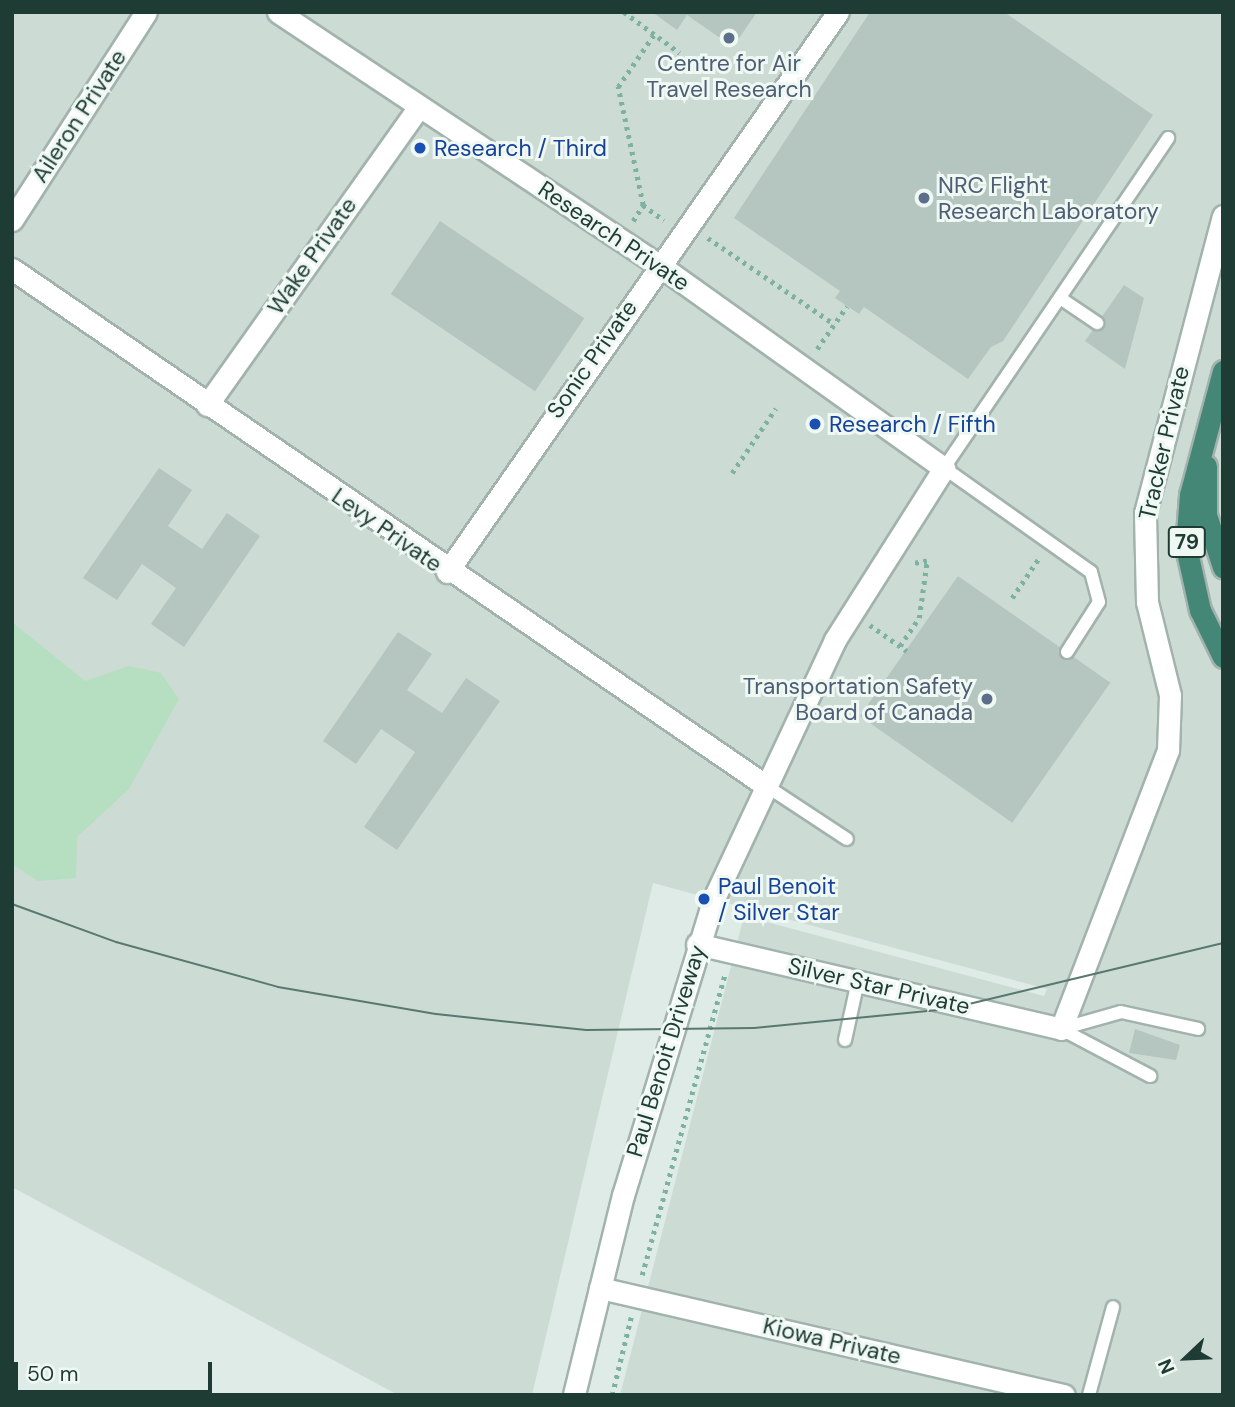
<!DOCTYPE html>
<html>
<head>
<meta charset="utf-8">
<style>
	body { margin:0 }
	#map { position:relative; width:1235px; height:1407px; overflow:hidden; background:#dfebe6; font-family:"DM Sans",sans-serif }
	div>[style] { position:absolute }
	.built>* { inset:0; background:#cddbd5 }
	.green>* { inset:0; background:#b6dec0 }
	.building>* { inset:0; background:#b4c6bf; transform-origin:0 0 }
	.path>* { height:4.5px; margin-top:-2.25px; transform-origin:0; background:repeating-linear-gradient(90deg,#7db1a0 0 3.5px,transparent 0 8.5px) }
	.roads { filter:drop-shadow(2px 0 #a2b3ad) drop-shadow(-2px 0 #a2b3ad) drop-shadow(0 2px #a2b3ad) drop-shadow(0 -2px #a2b3ad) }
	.service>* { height:12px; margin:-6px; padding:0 6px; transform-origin:6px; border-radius:6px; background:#fff }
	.minor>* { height:21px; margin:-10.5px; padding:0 10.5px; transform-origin:10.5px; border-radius:10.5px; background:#fff }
	.trunk>* { height:21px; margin:-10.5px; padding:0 10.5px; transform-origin:10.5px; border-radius:10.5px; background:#448777 }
	.tram>* { height:2px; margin:-1px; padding:0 1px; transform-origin:1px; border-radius:1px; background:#59786f }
	.dots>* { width:19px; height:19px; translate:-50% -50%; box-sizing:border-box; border:4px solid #eff8f3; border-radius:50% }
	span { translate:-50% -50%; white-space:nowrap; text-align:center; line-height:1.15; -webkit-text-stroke:6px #eff8f3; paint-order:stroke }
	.shield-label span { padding:2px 5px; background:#eff8f3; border:2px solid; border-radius:5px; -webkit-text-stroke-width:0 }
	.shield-label { font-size:21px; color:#1f3c34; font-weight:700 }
	.service-label { font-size:23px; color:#4e5e75 }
	.left { translate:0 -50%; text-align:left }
	.right { translate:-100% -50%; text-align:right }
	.street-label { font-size:23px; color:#1f3c34 }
	.transit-label { font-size:23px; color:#164399 }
	.frame { position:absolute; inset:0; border:14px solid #1f3c34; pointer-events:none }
	.north { position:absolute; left:1151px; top:1323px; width:70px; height:70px; -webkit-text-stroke:5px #eff8f3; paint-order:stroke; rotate:247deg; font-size:19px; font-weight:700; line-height:28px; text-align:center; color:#1f3c34 }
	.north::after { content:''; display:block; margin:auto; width:24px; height:32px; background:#1f3c34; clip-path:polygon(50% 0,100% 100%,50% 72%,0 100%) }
	.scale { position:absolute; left:14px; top:1362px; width:198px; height:32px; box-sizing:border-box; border:4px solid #1f3c34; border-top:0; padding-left:9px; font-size:21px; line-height:24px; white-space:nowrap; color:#1f3c34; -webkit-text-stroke:5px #eff8f3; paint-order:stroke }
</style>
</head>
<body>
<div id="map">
	<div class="built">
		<div style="clip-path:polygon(12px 12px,1223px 12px,1223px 1395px,620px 1395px,744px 916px,1044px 996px,1047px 989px,653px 883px,532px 1395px,398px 1395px,12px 1187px)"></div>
	</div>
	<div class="green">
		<div style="clip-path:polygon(12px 622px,85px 681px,129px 666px,161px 673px,179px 699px,129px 789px,77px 837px,76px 878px,38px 881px,12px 864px)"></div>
	</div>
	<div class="building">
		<div style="clip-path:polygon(652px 12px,757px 12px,733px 47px,687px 15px,677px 30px)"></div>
		<div style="clip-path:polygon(870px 12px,1004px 12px,1153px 115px,1003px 341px,991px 347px,968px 379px,864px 307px,859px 314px,835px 298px,840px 291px,734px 218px)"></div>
		<div style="left:440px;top:221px;width:174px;height:88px;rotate:34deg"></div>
		<div style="clip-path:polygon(1124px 285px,1144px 298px,1125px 369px,1085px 341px)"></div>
		<div style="clip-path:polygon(159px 468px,192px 490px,168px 526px,202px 549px,227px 513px,260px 536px,184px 647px,151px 624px,176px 588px,142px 564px,117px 600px,83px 578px)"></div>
		<div style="left:958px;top:576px;width:186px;height:171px;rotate:35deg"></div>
		<div style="clip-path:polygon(398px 632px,432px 654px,407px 690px,442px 713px,466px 678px,500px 701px,397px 850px,364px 827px,415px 752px,381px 729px,356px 764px,323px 741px)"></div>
		<div style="clip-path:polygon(1135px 1029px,1180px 1045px,1176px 1060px,1129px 1053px)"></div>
	</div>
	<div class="path">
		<div style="left:624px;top:12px;width:69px;rotate:36.2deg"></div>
		<div style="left:643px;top:205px;width:26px;rotate:36deg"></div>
		<div style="left:633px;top:221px;width:19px;rotate:-58deg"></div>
		<div style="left:643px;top:205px;width:121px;rotate:-102deg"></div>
		<div style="left:618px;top:87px;width:65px;rotate:-55.6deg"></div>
		<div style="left:708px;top:238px;width:153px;rotate:34.3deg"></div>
		<div style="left:817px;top:349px;width:52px;rotate:-55.1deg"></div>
		<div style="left:732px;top:473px;width:78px;rotate:-55.9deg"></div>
		<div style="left:1012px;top:598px;width:48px;rotate:-56deg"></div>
		<div style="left:870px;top:625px;width:45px;rotate:35.1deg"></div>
		<div style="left:900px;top:646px;width:34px;rotate:-56deg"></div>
		<div style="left:919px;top:618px;width:58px;rotate:-82deg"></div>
		<div style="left:927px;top:561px;width:16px;rotate:169deg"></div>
		<div style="left:642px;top:1275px;width:313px;rotate:-74.6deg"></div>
		<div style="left:612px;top:1395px;width:80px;rotate:-76.3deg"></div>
	</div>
	<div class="roads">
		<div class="service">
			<div style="left:1060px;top:298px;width:45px;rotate:34deg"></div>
			<div style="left:1067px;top:652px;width:59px;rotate:-57.4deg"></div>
			<div style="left:1099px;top:602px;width:31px;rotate:-105deg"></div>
			<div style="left:1091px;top:572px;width:180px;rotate:-144.7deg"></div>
			<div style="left:944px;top:468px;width:399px;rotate:-55.8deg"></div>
			<div style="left:765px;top:785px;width:98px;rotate:33.4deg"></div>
			<div style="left:1061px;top:1029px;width:62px;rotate:-15.8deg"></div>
			<div style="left:1121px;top:1012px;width:79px;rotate:12.4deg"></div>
			<div style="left:1061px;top:1029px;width:101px;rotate:27.8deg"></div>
			<div style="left:845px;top:1040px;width:60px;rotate:-77.6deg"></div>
			<div style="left:1089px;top:1395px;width:91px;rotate:-74.7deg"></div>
		</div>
		<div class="minor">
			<div style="left:278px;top:12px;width:457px;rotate:33.6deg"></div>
			<div style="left:659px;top:265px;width:350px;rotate:35.5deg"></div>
			<div style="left:944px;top:468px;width:204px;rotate:122.4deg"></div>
			<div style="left:835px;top:640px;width:288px;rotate:115.1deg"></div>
			<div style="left:713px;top:901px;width:307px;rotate:107deg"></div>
			<div style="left:623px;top:1195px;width:206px;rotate:103.8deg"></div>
			<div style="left:12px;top:220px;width:247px;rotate:-57.2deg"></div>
			<div style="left:12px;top:269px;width:913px;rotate:34.42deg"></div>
			<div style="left:207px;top:405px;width:366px;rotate:-54.6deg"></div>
			<div style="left:447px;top:572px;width:683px;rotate:-55.08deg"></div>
			<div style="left:697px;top:944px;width:374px;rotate:13.1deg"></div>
			<div style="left:1061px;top:1029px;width:299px;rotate:-69deg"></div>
			<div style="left:1168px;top:750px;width:55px;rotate:-87.9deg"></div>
			<div style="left:1170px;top:695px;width:96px;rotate:-103.9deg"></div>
			<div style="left:1147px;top:602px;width:89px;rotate:-91.3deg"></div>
			<div style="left:1145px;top:513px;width:307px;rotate:-75.3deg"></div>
			<div style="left:600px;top:1288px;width:476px;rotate:13deg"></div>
		</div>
		<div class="trunk">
			<div style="left:1223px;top:371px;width:128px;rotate:104.9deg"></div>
			<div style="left:1190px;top:495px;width:52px;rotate:94.4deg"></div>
			<div style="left:1186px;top:547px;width:65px;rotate:77.5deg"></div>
			<div style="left:1200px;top:610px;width:52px;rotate:63.9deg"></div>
			<div style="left:1206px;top:466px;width:49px;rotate:90deg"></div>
			<div style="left:1206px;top:515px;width:55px;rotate:71.9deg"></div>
		</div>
	</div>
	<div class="tram">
		<div style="left:12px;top:904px;width:111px;rotate:20.1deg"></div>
		<div style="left:116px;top:942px;width:168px;rotate:15.5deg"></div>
		<div style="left:278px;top:987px;width:160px;rotate:9.7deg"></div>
		<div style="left:436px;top:1014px;width:151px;rotate:6.1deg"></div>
		<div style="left:586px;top:1030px;width:168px;rotate:-0.7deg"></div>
		<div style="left:754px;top:1028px;width:195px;rotate:-5.6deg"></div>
		<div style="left:948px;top:1009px;width:283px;rotate:-13.5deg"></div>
	</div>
	<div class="dots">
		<div style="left:729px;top:38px;background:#5c6f8a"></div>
		<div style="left:420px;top:148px;background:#1a4fb4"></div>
		<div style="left:924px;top:198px;background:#5c6f8a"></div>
		<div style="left:815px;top:424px;background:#1a4fb4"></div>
		<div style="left:987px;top:699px;background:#5c6f8a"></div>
		<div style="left:704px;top:899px;background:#1a4fb4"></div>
	</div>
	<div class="shield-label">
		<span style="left:1187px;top:542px">79</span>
	</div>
	<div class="service-label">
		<span style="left:729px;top:76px">Centre for Air<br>Travel Research</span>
		<span class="left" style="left:938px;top:198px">NRC Flight<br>Research Laboratory</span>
		<span class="right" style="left:973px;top:699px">Transportation Safety<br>Board of Canada</span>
	</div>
	<div class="street-label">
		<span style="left:79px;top:116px;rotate:-57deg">Aileron Private</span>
		<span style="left:614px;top:236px;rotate:34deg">Research Private</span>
		<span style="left:312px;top:256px;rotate:-55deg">Wake Private</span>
		<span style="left:592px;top:359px;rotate:-55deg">Sonic Private</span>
		<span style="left:1164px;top:443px;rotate:-77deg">Tracker Private</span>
		<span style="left:387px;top:530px;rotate:35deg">Levy Private</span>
		<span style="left:879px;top:986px;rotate:13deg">Silver Star Private</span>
		<span style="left:666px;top:1051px;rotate:-73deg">Paul Benoit Driveway</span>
		<span style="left:832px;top:1341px;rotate:13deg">Kiowa Private</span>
	</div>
	<div class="transit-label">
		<span class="left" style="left:434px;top:148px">Research / Third</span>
		<span class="left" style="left:829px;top:424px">Research / Fifth</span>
		<span class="left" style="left:718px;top:899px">Paul Benoit<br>/ Silver Star</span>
	</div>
	<div class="frame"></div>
	<div class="north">N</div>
	<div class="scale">50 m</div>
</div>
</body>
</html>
